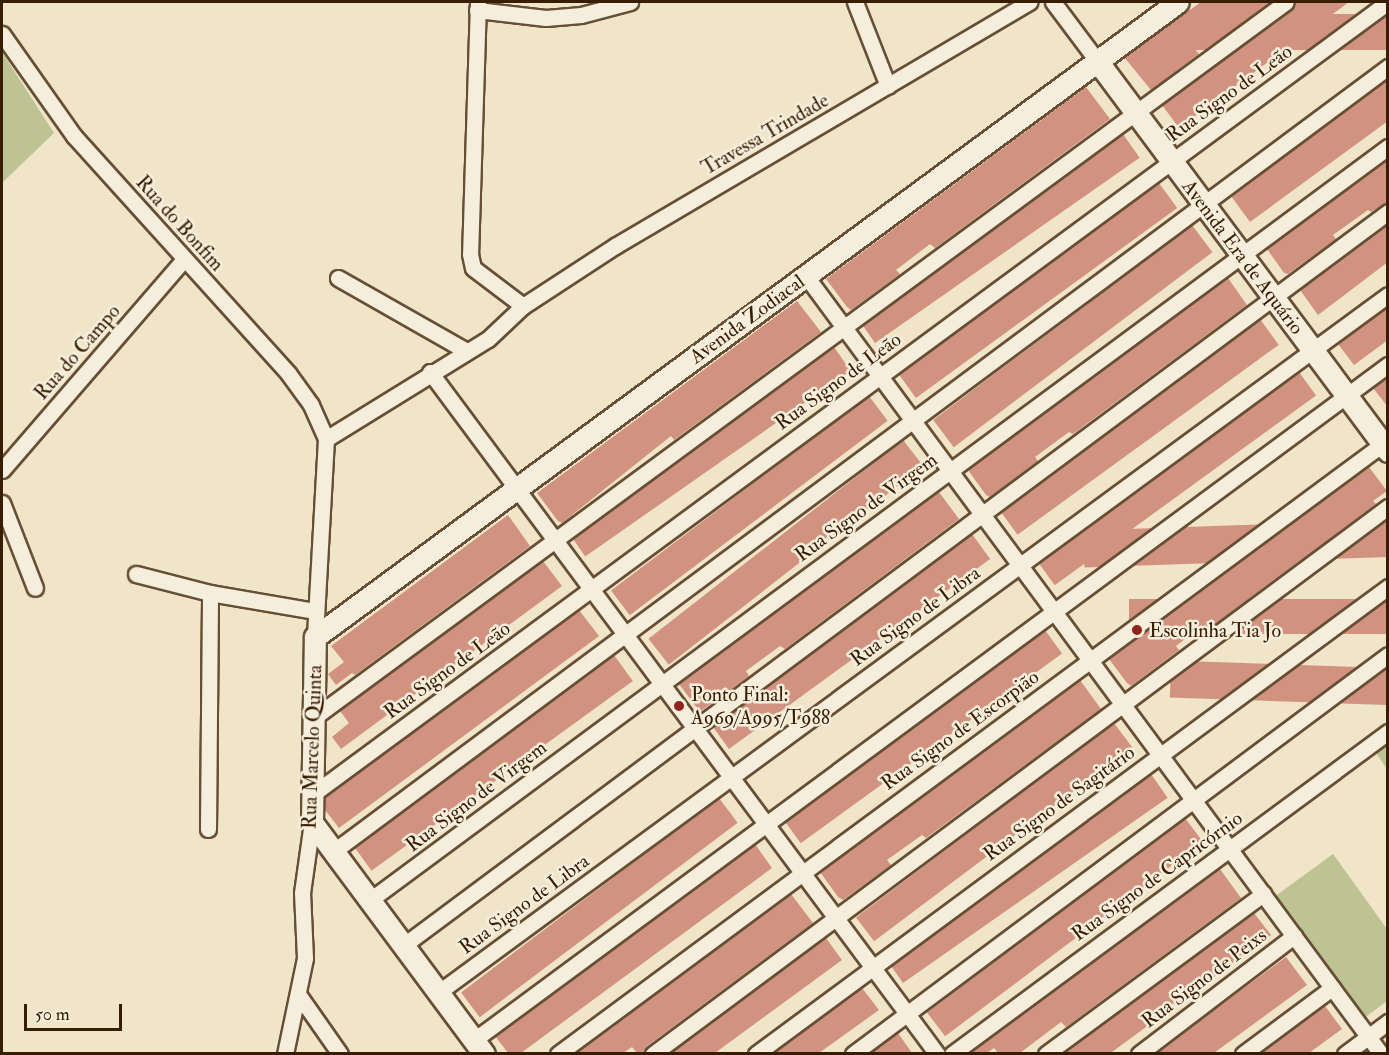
<!DOCTYPE html>
<html>
<head>
<meta charset="utf-8">
<style>
	body { margin:0 }
	#map { position:relative; width:1389px; height:1055px; overflow:hidden; background:#f1e5c9; font-family:"IM FELL Double Pica",serif }
	div>[style] { position:absolute }
	.green>* { inset:0; background:#bec394 }
	.building>* { inset:0; background:#d19380; transform-origin:0 0 }
	.roads { filter:drop-shadow(2px 0 #664f34) drop-shadow(-2px 0 #664f34) drop-shadow(0 2px #664f34) drop-shadow(0 -2px #664f34) }
	.street>* { height:15px; margin:-7.5px; padding:0 7.5px; transform-origin:7.5px; border-radius:7.5px; background:#f6eedc }
	.secondary>* { height:21px; margin:-10.5px; padding:0 10.5px; transform-origin:10.5px; border-radius:10.5px; background:#f6eedc }
	.dots>* { width:16px; height:16px; translate:-50% -50%; box-sizing:border-box; border:3px solid #f6eedc; border-radius:50% }
	span { translate:-50% -50%; white-space:nowrap; text-align:center; line-height:1.15; -webkit-text-stroke:5px #f6eedc; paint-order:stroke }
	.street-label { font-size:20px; color:#371d02 }
	.poi-label { font-size:20px; color:#371d02 }
	.left { translate:0 -50%; text-align:left }
	.frame { position:absolute; inset:0; border:3px solid #371d02; pointer-events:none }
	.scale { position:absolute; left:24px; top:1004px; width:98px; height:27px; box-sizing:border-box; border:3px solid #371d02; border-top:0; padding-left:8px; font-size:18px; line-height:21px; white-space:nowrap; color:#371d02; -webkit-text-stroke:4px #f6eedc; paint-order:stroke }
</style>
</head>
<body>
<div id="map">
	<div class="green">
		<div style="clip-path:polygon(2px 52px,54px 133px,2px 183px)"></div>
		<div style="clip-path:polygon(1387px 740px,1387px 769px,1374px 750px)"></div>
		<div style="clip-path:polygon(1333px 854px,1387px 929px,1387px 1001px,1363px 1019px,1274px 897px)"></div>
	</div>
	<div class="building">
		<div style="clip-path:polygon(1201px 2px,1270px 2px,1235px 28px,1229px 23px,1194px 48px,1199px 54px,1151px 90px,1124px 57px)"></div>
		<div style="clip-path:polygon(1296px 2px,1349px 2px,1179px 128px,1162px 105px,1292px 10px)"></div>
		<div style="left:1388px;top:14px;width:36px;height:236px;rotate:90deg"></div>
		<div style="clip-path:polygon(1388px 80px,1388px 121px,1250px 222px,1231px 196px)"></div>
		<div style="clip-path:polygon(1086px 87px,1110px 119px,935px 248px,930px 244px,896px 270px,900px 274px,851px 310px,847px 307px,826px 279px)"></div>
		<div style="left:1123px;top:134px;width:29px;height:323px;rotate:55deg"></div>
		<div style="clip-path:polygon(1388px 159px,1388px 202px,1371px 212px,1368px 210px,1333px 235px,1336px 239px,1288px 274px,1284px 273px,1267px 249px)"></div>
		<div style="left:1159px;top:183px;width:31px;height:323px;rotate:54deg"></div>
		<div style="left:1192px;top:225px;width:34px;height:324px;rotate:53deg"></div>
		<div style="clip-path:polygon(1388px 225px,1388px 262px,1318px 315px,1300px 290px)"></div>
		<div style="clip-path:polygon(1228px 278px,1247px 305px,1073px 434px,1069px 432px,1035px 457px,1038px 461px,990px 497px,986px 495px,968px 470px)"></div>
		<div style="clip-path:polygon(797px 301px,821px 332px,674px 440px,671px 436px,562px 523px,558px 521px,537px 493px)"></div>
		<div style="clip-path:polygon(1388px 307px,1388px 340px,1354px 365px,1338px 344px)"></div>
		<div style="left:1260px;top:319px;width:32px;height:323px;rotate:54deg"></div>
		<div style="left:834px;top:347px;width:29px;height:324px;rotate:55deg"></div>
		<div style="left:1299px;top:372px;width:29px;height:323px;rotate:54deg"></div>
		<div style="clip-path:polygon(1388px 377px,1388px 407px,1373px 388px)"></div>
		<div style="left:869px;top:396px;width:31px;height:323px;rotate:53deg"></div>
		<div style="left:903px;top:440px;width:33px;height:323px;rotate:52deg"></div>
		<div style="clip-path:polygon(1369px 467px,1387px 491px,1373px 501px,1376px 504px,1215px 624px,1210px 620px,1176px 646px,1179px 650px,1131px 686px,1127px 683px,1109px 659px)"></div>
		<div style="clip-path:polygon(939px 492px,959px 519px,785px 649px,780px 646px,746px 671px,749px 676px,701px 711px,697px 708px,679px 684px)"></div>
		<div style="clip-path:polygon(508px 515px,530px 546px,355px 675px,352px 673px,336px 685px,328px 674px,344px 662px,331px 646px)"></div>
		<div style="left:1387px;top:520px;width:37px;height:304px;rotate:88deg"></div>
		<div style="left:972px;top:534px;width:31px;height:323px;rotate:54deg"></div>
		<div style="clip-path:polygon(543px 561px,562px 586px,341px 749px,332px 737px,349px 723px,340px 711px)"></div>
		<div style="left:1388px;top:599px;width:35px;height:259px;rotate:90deg"></div>
		<div style="clip-path:polygon(579px 610px,599px 636px,339px 828px,325px 810px,325px 797px)"></div>
		<div style="left:1045px;top:630px;width:29px;height:323px;rotate:54deg"></div>
		<div style="left:614px;top:655px;width:32px;height:323px;rotate:54deg"></div>
		<div style="left:1388px;top:668px;width:37px;height:217px;rotate:92deg"></div>
		<div style="clip-path:polygon(1080px 680px,1101px 709px,926px 838px,922px 835px,887px 860px,891px 865px,843px 900px,838px 897px,820px 872px)"></div>
		<div style="left:1114px;top:723px;width:30px;height:323px;rotate:53deg"></div>
		<div style="left:1151px;top:774px;width:29px;height:323px;rotate:55deg"></div>
		<div style="left:719px;top:798px;width:31px;height:323px;rotate:53deg"></div>
		<div style="left:1185px;top:818px;width:30px;height:323px;rotate:53deg"></div>
		<div style="clip-path:polygon(755px 844px,772px 868px,521px 1053px,508px 1053px,495px 1036px)"></div>
		<div style="clip-path:polygon(1220px 869px,1241px 898px,1066px 1027px,1061px 1022px,1020px 1053px,998px 1053px,994px 1048px,987px 1053px,969px 1053px)"></div>
		<div style="clip-path:polygon(791px 894px,813px 923px,647px 1046px,643px 1053px,637px 1053px,632px 1047px,623px 1053px,575px 1053px)"></div>
		<div style="clip-path:polygon(1254px 913px,1271px 935px,1112px 1052px,1063px 1053px)"></div>
		<div style="clip-path:polygon(826px 938px,842px 960px,715px 1053px,670px 1053px)"></div>
		<div style="clip-path:polygon(1286px 957px,1307px 985px,1214px 1053px,1156px 1053px)"></div>
		<div style="clip-path:polygon(862px 988px,879px 1010px,819px 1053px,773px 1053px)"></div>
		<div style="clip-path:polygon(1325px 1006px,1342px 1029px,1309px 1053px,1260px 1053px)"></div>
		<div style="clip-path:polygon(898px 1033px,912px 1053px,870px 1053px)"></div>
	</div>
	<div class="roads">
		<div class="street">
			<div style="left:478px;top:2px;width:252px;rotate:91.8deg"></div>
			<div style="left:470px;top:254px;width:14px;rotate:78deg"></div>
			<div style="left:473px;top:268px;width:63px;rotate:37.2deg"></div>
			<div style="left:855px;top:2px;width:90px;rotate:68.6deg"></div>
			<div style="left:1053px;top:2px;width:75px;rotate:53.1deg"></div>
			<div style="left:477px;top:10px;width:69px;rotate:6.6deg"></div>
			<div style="left:546px;top:18px;width:35px;rotate:-5deg"></div>
			<div style="left:581px;top:15px;width:51px;rotate:-14.9deg"></div>
			<div style="left:2px;top:34px;width:125px;rotate:54.8deg"></div>
			<div style="left:74px;top:136px;width:319px;rotate:47.9deg"></div>
			<div style="left:288px;top:373px;width:39px;rotate:54deg"></div>
			<div style="left:311px;top:405px;width:37px;rotate:66deg"></div>
			<div style="left:326px;top:439px;width:198px;rotate:93.2deg"></div>
			<div style="left:806px;top:276px;width:967px;rotate:53.53deg"></div>
			<div style="left:338px;top:278px;width:146px;rotate:29.6deg"></div>
			<div style="left:430px;top:372px;width:850px;rotate:53.37deg"></div>
			<div style="left:326px;top:439px;width:190px;rotate:-31.7deg"></div>
			<div style="left:488px;top:339px;width:48px;rotate:-43.3deg"></div>
			<div style="left:523px;top:306px;width:110px;rotate:-33.1deg"></div>
			<div style="left:615px;top:246px;width:481px;rotate:-30.5deg"></div>
			<div style="left:2px;top:470px;width:277px;rotate:-49.2deg"></div>
			<div style="left:2px;top:503px;width:91px;rotate:68.8deg"></div>
			<div style="left:136px;top:574px;width:76px;rotate:14.4deg"></div>
			<div style="left:316px;top:716px;width:1204px;rotate:-36.36deg"></div>
			<div style="left:313px;top:794px;width:1335px;rotate:-36.38deg"></div>
			<div style="left:208px;top:829px;width:236px;rotate:-89.5deg"></div>
			<div style="left:210px;top:593px;width:107px;rotate:9.7deg"></div>
			<div style="left:334px;top:851px;width:1314px;rotate:-36.64deg"></div>
			<div style="left:370px;top:900px;width:1266px;rotate:-36.49deg"></div>
			<div style="left:404px;top:945px;width:1227px;rotate:-36.68deg"></div>
			<div style="left:439px;top:992px;width:1177px;rotate:-36.3deg"></div>
			<div style="left:298px;top:994px;width:73px;rotate:55deg"></div>
			<div style="left:474px;top:1040px;width:1136px;rotate:-36.45deg"></div>
			<div style="left:285px;top:1054px;width:98px;rotate:-78.2deg"></div>
			<div style="left:305px;top:958px;width:65px;rotate:-92.6deg"></div>
			<div style="left:302px;top:893px;width:72px;rotate:-82deg"></div>
			<div style="left:558px;top:1054px;width:1032px;rotate:-36.49deg"></div>
			<div style="left:653px;top:1054px;width:916px;rotate:-36.66deg"></div>
			<div style="left:756px;top:1054px;width:786px;rotate:-36.46deg"></div>
			<div style="left:853px;top:1054px;width:667px;rotate:-36.72deg"></div>
			<div style="left:952px;top:1054px;width:542px;rotate:-36.45deg"></div>
			<div style="left:1046px;top:1054px;width:270px;rotate:-36.4deg"></div>
			<div style="left:1139px;top:1054px;width:195px;rotate:-37.3deg"></div>
			<div style="left:1243px;top:1054px;width:111px;rotate:-36.6deg"></div>
			<div style="left:1345px;top:1054px;width:54px;rotate:-36.7deg"></div>
		</div>
		<div class="secondary">
			<div style="left:1098px;top:62px;width:485px;rotate:53.3deg"></div>
			<div style="left:484px;top:1054px;width:289px;rotate:-126.6deg"></div>
			<div style="left:312px;top:822px;width:185px;rotate:-89.1deg"></div>
			<div style="left:315px;top:637px;width:1071px;rotate:-36.35deg"></div>
		</div>
	</div>
	<div class="dots">
		<div style="left:1137px;top:630px;background:#8f2418"></div>
		<div style="left:679px;top:706px;background:#8f2418"></div>
	</div>
	<div class="street-label">
		<span style="left:1229px;top:93px;rotate:-36deg">Rua Signo de Leão</span>
		<span style="left:765px;top:134px;rotate:-30deg">Travessa Trindade</span>
		<span style="left:180px;top:223px;rotate:48deg">Rua do Bonfim</span>
		<span style="left:1243px;top:257px;rotate:53deg">Avenida Era de Aquário</span>
		<span style="left:747px;top:319px;rotate:-36deg">Avenida Zodiacal</span>
		<span style="left:77px;top:352px;rotate:-49deg">Rua do Campo</span>
		<span style="left:838px;top:381px;rotate:-36deg">Rua Signo de Leão</span>
		<span style="left:866px;top:507px;rotate:-36deg">Rua Signo de Virgem</span>
		<span style="left:915px;top:616px;rotate:-36deg">Rua Signo de Libra</span>
		<span style="left:447px;top:670px;rotate:-36deg">Rua Signo de Leão</span>
		<span style="left:960px;top:730px;rotate:-36deg">Rua Signo de Escorpião</span>
		<span style="left:312px;top:747px;rotate:-88deg">Rua Marcelo Quinta</span>
		<span style="left:476px;top:796px;rotate:-37deg">Rua Signo de Virgem</span>
		<span style="left:1059px;top:803px;rotate:-36deg">Rua Signo de Sagitário</span>
		<span style="left:1157px;top:876px;rotate:-36deg">Rua Signo de Capricórnio</span>
		<span style="left:524px;top:904px;rotate:-36deg">Rua Signo de Libra</span>
		<span style="left:1204px;top:978px;rotate:-37deg">Rua Signo de Peixs</span>
	</div>
	<div class="poi-label">
		<span class="left" style="left:1149px;top:630px">Escolinha Tia Jo</span>
		<span class="left" style="left:691px;top:706px">Ponto Final:<br>A969/A995/T988</span>
	</div>
	<div class="frame"></div>
	<div class="scale">50 m</div>
</div>
</body>
</html>
